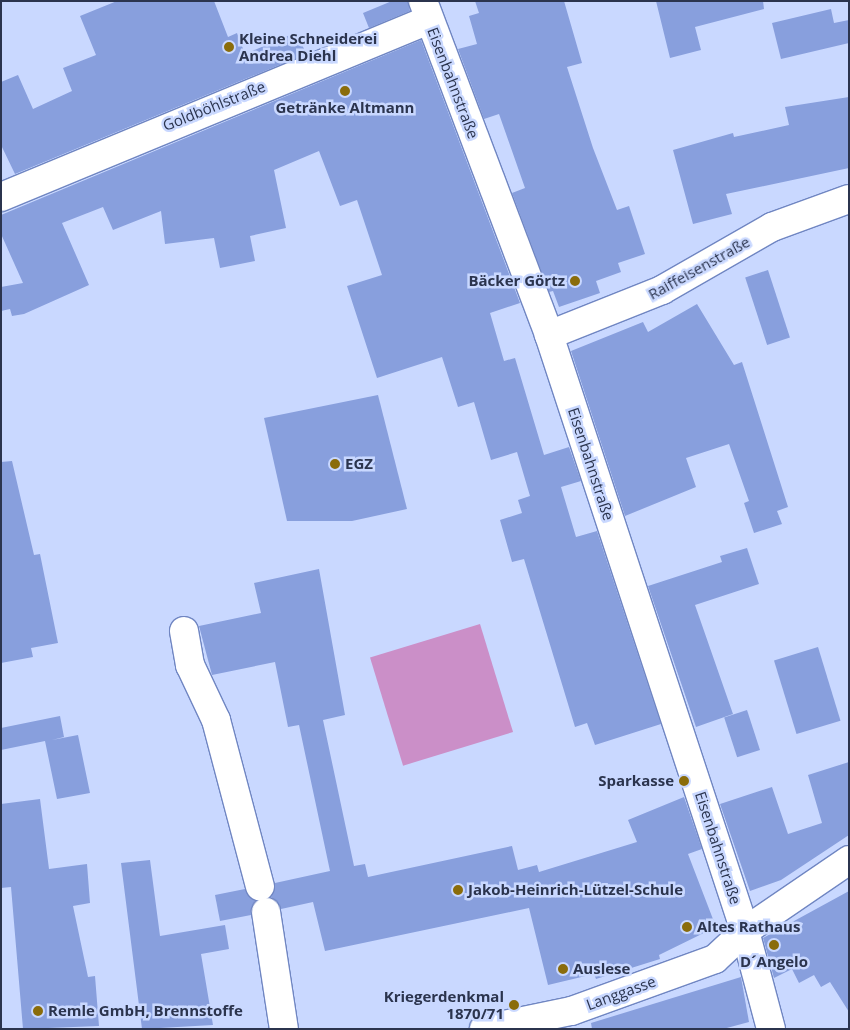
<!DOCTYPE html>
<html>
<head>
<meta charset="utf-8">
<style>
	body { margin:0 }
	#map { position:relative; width:850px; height:1030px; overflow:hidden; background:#c9d8ff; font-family:"Open Sans",sans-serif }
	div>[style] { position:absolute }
	.green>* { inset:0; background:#cb8fc8; transform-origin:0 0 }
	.building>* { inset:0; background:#889fdd; transform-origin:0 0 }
	.roads { filter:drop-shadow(1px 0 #7086c2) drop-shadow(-1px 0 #7086c2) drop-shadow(0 1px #7086c2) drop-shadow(0 -1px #7086c2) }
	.minor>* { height:28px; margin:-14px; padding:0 14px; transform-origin:14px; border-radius:14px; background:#fff }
	.major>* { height:28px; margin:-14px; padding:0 14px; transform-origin:14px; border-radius:14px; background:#fff }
	.dots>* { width:14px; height:14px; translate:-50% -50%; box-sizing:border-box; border:2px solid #c9d8ff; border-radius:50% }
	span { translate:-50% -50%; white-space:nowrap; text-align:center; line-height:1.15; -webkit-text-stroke:5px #c9d8ff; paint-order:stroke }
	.poi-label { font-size:15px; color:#2b344e; font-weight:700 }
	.left { translate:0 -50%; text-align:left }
	.right { translate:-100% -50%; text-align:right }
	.street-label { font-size:15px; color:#2b344e }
	.frame { position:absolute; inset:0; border:2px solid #2b344e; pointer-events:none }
</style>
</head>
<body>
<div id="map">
	<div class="green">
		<div style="left:480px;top:624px;width:113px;height:115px;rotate:73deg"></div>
	</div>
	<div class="building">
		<div style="clip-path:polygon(117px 1px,214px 1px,228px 37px,237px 33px,245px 54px,297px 32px,306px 54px,15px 174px,1px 145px,1px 82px,18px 75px,33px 109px,72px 91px,63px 68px,96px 55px,80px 16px)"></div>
		<div style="clip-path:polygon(392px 1px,408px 1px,410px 11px,369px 28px,363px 13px)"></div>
		<div style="clip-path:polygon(475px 1px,564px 1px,582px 63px,567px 67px,593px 148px,617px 210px,629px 206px,645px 254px,618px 263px,621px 272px,596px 281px,600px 293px,559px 307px,553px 291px,549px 292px,512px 193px,525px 188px,499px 114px,484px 119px,458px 49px,477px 44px,469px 16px,479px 13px)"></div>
		<div style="clip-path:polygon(656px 1px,763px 1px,764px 9px,695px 27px,701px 50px,670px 58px)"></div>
		<div style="clip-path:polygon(831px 9px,834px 23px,849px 20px,849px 43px,781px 59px,772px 23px)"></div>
		<div style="clip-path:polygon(421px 40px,520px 303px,490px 313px,504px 361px,515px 358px,544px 455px,569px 447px,581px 481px,561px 487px,576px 537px,597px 531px,661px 724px,595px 745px,587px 723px,575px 727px,524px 559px,512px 562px,500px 520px,522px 513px,518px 500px,530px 496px,517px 452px,491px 460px,474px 402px,458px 407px,442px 357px,377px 378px,347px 286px,382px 275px,357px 200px,340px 206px,319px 151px,274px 170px,286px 228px,250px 236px,255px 261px,220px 268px,214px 238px,165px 244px,161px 211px,113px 230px,103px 207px,62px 223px,89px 285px,24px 314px,12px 316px,10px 309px,1px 311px,1px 287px,23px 283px,1px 234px,1px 215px)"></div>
		<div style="clip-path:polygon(849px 97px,849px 168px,726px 194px,732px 214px,693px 224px,673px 150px,733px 133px,734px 137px,789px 125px,785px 107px)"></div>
		<div style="left:768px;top:270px;width:71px;height:24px;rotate:72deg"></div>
		<div style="clip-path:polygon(697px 304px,734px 365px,742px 362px,788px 507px,777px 511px,782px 524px,754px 533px,744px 503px,749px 501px,729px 444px,686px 458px,696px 487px,625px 516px,571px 351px,643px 322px,648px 332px)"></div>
		<div style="clip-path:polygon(378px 395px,407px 509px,352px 521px,287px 521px,264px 418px)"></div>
		<div style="clip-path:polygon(12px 461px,34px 555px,40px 554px,58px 643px,31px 648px,33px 657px,1px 663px,1px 462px)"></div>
		<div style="clip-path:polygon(747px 548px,759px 584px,695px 605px,733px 714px,696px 727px,648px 586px,722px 562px,720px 556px)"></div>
		<div style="clip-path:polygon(319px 569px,345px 715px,323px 720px,354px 866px,365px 864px,368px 877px,512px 846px,518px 870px,537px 865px,539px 872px,637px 842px,628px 820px,684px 797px,702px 849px,688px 854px,716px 927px,659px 955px,660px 959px,596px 979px,594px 974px,548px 985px,529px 908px,325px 951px,313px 902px,281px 909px,271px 897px,275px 883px,330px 871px,299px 725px,288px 727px,275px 662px,212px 675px,199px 626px,261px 613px,254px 583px)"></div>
		<div style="left:818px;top:647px;width:77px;height:46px;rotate:73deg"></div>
		<div style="left:747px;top:710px;width:42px;height:24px;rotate:72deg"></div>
		<div style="clip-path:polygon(60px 716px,64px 737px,52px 740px,78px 735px,90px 793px,57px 799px,45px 741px,1px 750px,1px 728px)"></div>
		<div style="clip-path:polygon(849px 762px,849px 835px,781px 880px,750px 891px,720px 804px,772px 787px,788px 834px,822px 823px,808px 775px)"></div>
		<div style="clip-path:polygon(40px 799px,49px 869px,87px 864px,90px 903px,73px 906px,88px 977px,95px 976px,99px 1026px,23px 1029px,11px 887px,1px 888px,1px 804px)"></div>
		<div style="clip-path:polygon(150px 860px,160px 936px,225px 925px,229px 949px,201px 954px,213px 1025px,142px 1029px,121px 863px)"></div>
		<div style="clip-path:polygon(245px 889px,255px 901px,251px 915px,220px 921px,215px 895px)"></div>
		<div style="clip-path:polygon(849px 891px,849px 1012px,830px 982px,821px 987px,814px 975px,799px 983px,792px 969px,774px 978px,763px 938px)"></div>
		<div style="clip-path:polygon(741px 977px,749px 1022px,723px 1029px,592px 1029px,591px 1023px)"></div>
	</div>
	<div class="roads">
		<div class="minor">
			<div style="left:1px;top:197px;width:463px;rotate:-22.5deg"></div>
			<div style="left:549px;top:335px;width:122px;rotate:-21.7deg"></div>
			<div style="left:662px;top:290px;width:127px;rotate:-29.8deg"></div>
			<div style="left:772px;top:227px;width:82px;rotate:-20deg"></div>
			<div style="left:184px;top:631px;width:35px;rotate:80deg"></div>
			<div style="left:190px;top:665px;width:61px;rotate:64.7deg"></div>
			<div style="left:216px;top:720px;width:172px;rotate:75.2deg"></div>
			<div style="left:266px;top:912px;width:118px;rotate:81.3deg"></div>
			<div style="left:771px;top:1029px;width:101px;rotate:-104.9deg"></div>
			<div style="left:745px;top:931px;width:126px;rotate:-34.3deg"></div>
		</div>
		<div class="major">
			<div style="left:423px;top:1px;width:357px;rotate:69.3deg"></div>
			<div style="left:549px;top:335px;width:627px;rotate:71.8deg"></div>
			<div style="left:745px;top:931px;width:41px;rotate:137deg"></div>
			<div style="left:715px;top:959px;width:153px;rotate:160.1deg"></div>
			<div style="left:571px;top:1011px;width:89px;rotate:168.3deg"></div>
		</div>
	</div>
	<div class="dots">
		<div style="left:229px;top:47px;background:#8a6c0b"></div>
		<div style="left:345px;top:91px;background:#8a6c0b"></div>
		<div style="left:575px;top:281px;background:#8a6c0b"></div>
		<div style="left:335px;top:464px;background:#8a6c0b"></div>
		<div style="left:684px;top:781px;background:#8a6c0b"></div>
		<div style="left:458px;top:890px;background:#8a6c0b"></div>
		<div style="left:687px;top:927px;background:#8a6c0b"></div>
		<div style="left:774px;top:945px;background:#8a6c0b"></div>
		<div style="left:563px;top:969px;background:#8a6c0b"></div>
		<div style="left:514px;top:1005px;background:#8a6c0b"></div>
		<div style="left:38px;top:1011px;background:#8a6c0b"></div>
	</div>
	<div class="poi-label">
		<span class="left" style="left:239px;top:47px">Kleine Schneiderei<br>Andrea Diehl</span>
		<span style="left:345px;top:108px">Getränke Altmann</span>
		<span class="right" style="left:565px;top:281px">Bäcker Görtz</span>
		<span class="left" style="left:345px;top:464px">EGZ</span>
		<span class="right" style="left:674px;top:781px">Sparkasse</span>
		<span class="left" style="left:468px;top:890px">Jakob-Heinrich-Lützel-Schule</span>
		<span class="left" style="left:697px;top:927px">Altes Rathaus</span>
		<span style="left:774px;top:962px">D´Angelo</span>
		<span class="left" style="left:573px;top:969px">Auslese</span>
		<span class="right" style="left:504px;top:1005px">Kriegerdenkmal<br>1870/71</span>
		<span class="left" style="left:48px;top:1011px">Remle GmbH, Brennstoffe</span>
	</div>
	<div class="street-label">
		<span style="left:453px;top:83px;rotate:69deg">Eisenbahnstraße</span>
		<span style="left:214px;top:106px;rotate:-22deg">Goldböhlstraße</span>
		<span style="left:699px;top:268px;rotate:-29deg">Raiffeisenstraße</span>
		<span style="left:591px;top:464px;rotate:72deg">Eisenbahnstraße</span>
		<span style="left:718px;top:848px;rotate:72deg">Eisenbahnstraße</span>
		<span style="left:621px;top:993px;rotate:-20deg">Langgasse</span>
	</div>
	<div class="frame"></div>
</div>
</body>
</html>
